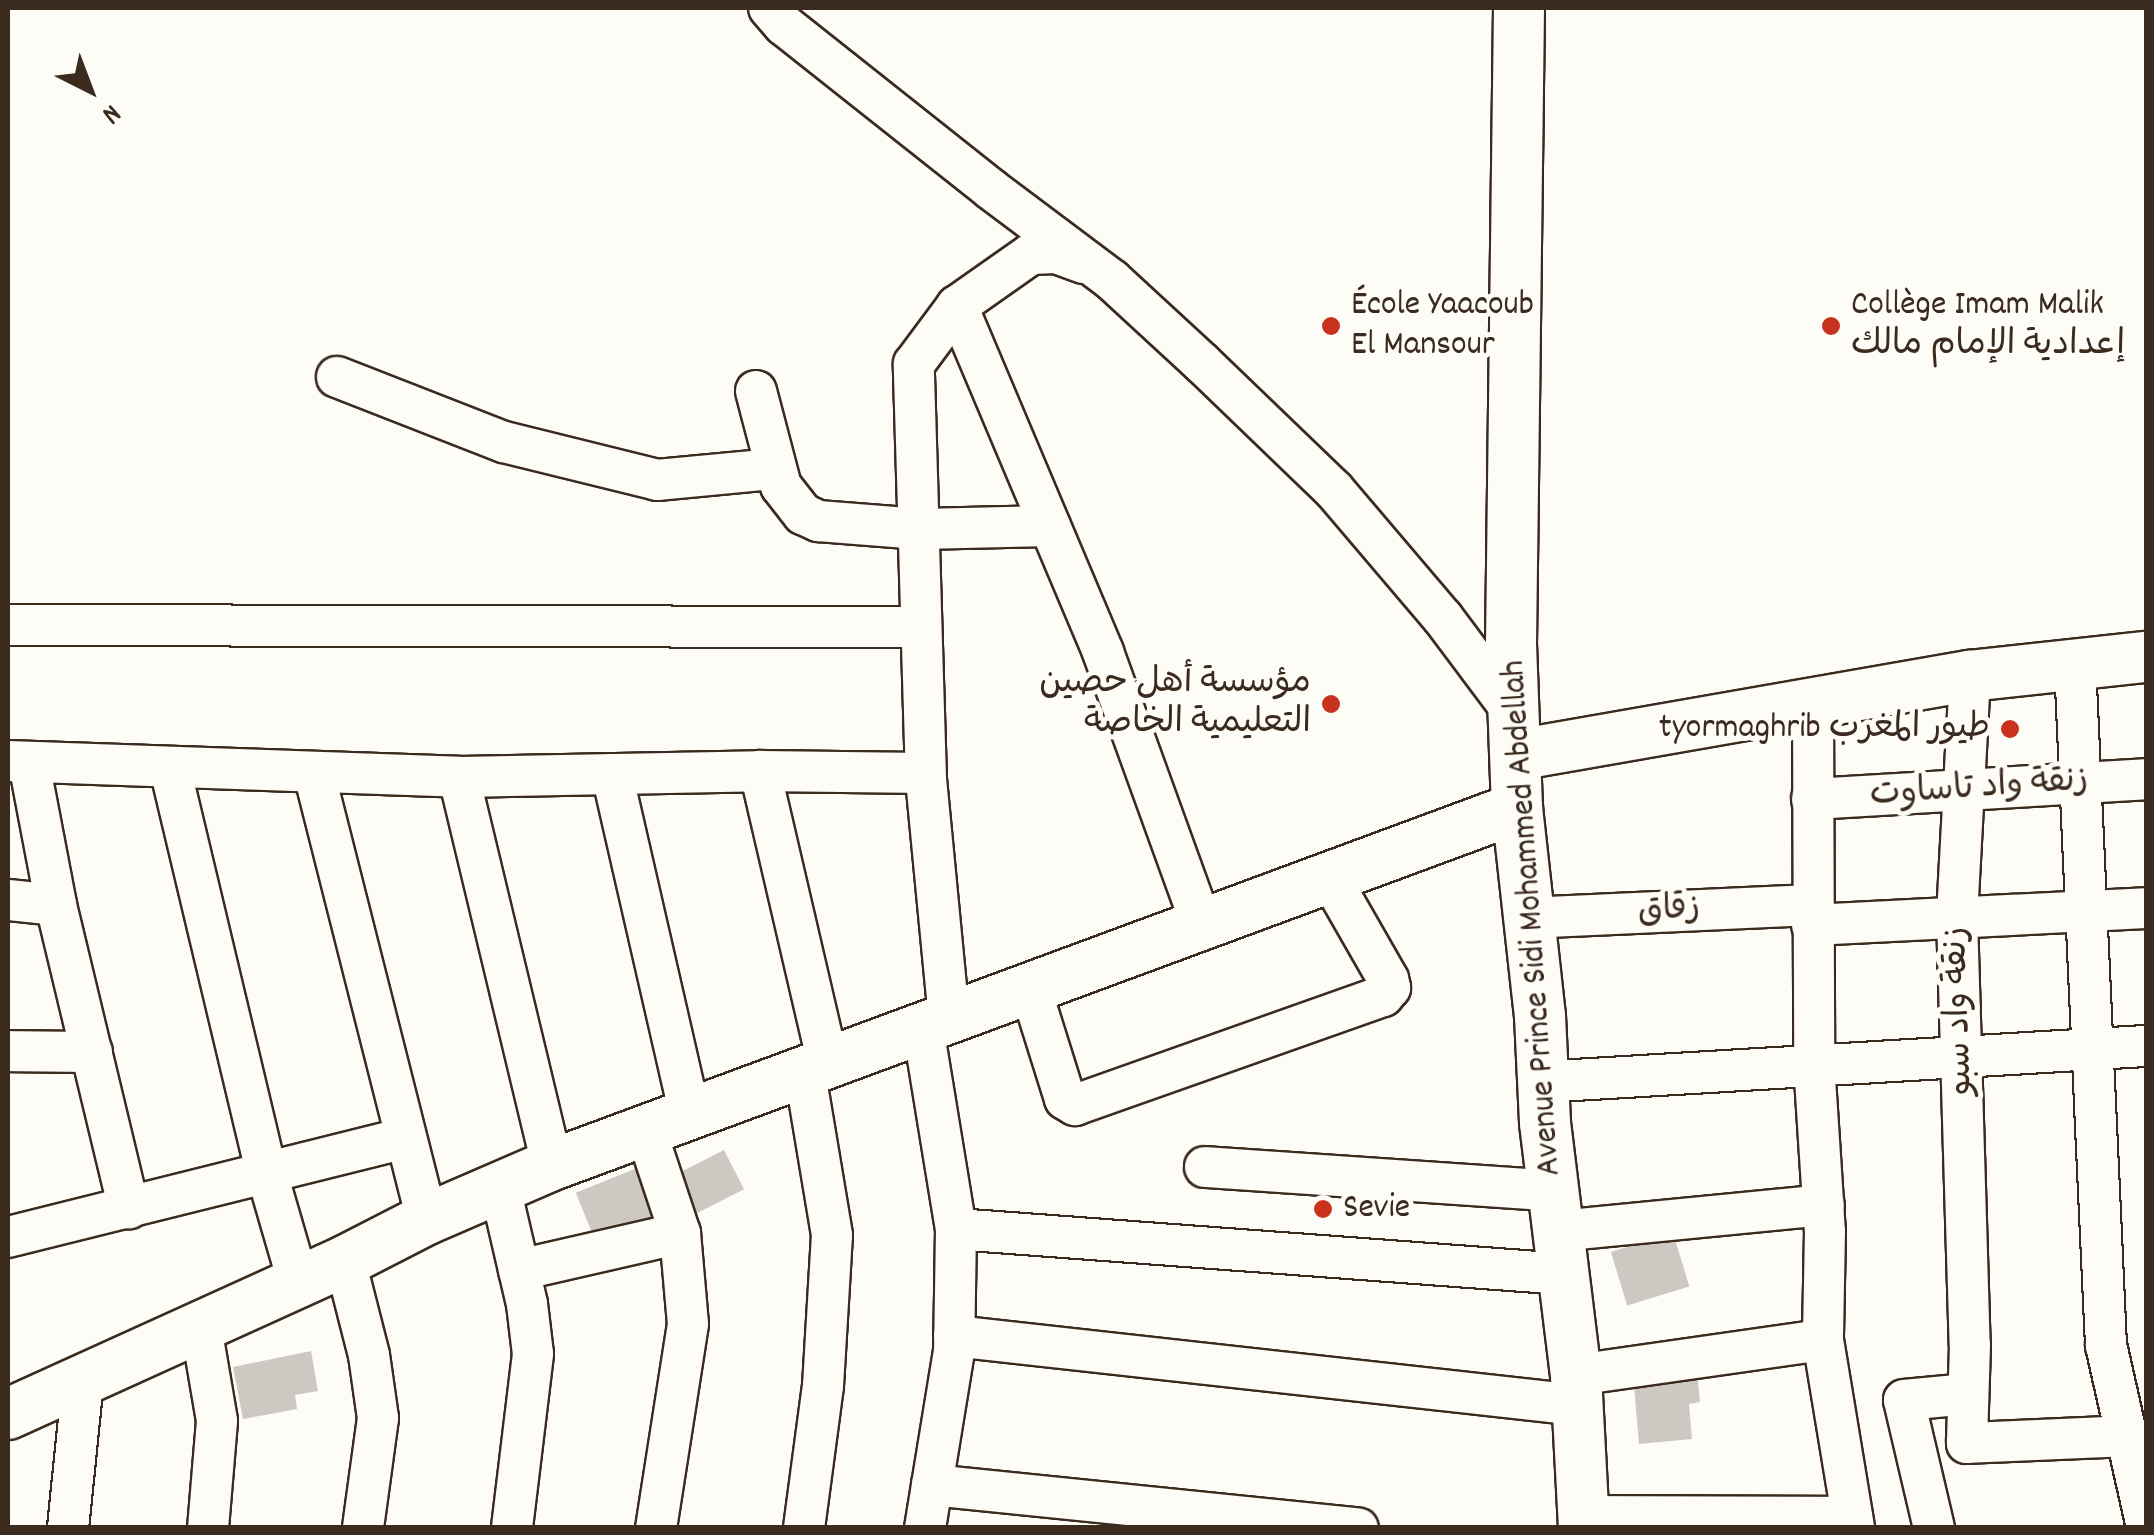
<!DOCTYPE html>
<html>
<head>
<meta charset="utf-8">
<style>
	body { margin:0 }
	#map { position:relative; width:2154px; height:1535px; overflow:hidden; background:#fdfcf7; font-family:Dekko,"Playpen Sans Arabic",sans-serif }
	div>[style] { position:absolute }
	.building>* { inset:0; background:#cdc8c2; transform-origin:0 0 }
	.roads { filter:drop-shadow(2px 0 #3b2a1e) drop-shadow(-2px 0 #3b2a1e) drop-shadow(0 2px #3b2a1e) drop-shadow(0 -2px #3b2a1e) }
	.minor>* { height:40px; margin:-20px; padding:0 20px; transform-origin:20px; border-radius:20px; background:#fdfcf7 }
	.tertiary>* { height:50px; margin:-25px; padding:0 25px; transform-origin:25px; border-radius:25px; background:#fdfcf7 }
	.dots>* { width:28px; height:28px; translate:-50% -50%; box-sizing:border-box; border:5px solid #fdfcf7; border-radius:50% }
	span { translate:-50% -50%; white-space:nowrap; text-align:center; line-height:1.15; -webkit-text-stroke:10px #fdfcf7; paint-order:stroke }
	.poi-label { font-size:35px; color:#3b2a1e }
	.left { translate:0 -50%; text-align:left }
	.right { translate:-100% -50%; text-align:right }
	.street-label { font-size:35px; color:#3b2a1e }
	.frame { position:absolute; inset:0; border:10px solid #3b2a1e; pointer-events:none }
	.north { position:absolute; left:40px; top:40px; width:100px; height:100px; -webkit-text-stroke:8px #fdfcf7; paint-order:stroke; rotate:138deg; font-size:28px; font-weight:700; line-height:40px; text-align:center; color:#3b2a1e }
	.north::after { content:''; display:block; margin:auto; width:35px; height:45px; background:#3b2a1e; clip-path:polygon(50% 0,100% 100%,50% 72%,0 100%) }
</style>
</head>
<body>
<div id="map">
	<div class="building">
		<div style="left:724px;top:1150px;width:44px;height:54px;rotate:63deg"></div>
		<div style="left:637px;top:1168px;width:57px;height:66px;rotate:68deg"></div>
		<div style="left:1673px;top:1233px;width:56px;height:65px;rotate:73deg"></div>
		<div style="clip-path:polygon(311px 1351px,318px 1391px,295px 1395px,297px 1409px,243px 1419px,233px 1367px)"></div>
		<div style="clip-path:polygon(1698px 1380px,1700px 1402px,1689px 1404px,1692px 1439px,1639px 1444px,1634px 1386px)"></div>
	</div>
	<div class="roads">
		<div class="minor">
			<div style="left:769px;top:8px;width:23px;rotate:49deg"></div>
			<div style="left:784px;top:25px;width:265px;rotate:38.4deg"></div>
			<div style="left:992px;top:190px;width:150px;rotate:36.9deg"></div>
			<div style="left:1112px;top:280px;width:122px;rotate:42.7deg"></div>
			<div style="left:1202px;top:363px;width:183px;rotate:43.9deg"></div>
			<div style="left:1334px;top:490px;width:168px;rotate:49.6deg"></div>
			<div style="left:1443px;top:618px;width:119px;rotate:53.2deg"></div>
			<div style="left:957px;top:306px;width:376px;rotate:67.1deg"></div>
			<div style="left:1103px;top:652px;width:288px;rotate:70.1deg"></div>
			<div style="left:337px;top:377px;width:179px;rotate:21.3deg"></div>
			<div style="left:504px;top:442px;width:158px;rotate:13.9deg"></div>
			<div style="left:657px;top:480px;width:118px;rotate:-5.4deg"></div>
			<div style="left:756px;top:391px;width:98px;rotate:75.3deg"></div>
			<div style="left:781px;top:486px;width:36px;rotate:52deg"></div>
			<div style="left:803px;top:514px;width:17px;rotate:25deg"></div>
			<div style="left:818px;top:521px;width:102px;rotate:4.5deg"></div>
			<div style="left:920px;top:529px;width:130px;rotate:-1.3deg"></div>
			<div style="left:8px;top:625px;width:912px;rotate:0.13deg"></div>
			<div style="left:2075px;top:663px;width:683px;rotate:87.4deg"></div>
			<div style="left:2106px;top:1345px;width:182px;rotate:77.3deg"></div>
			<div style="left:1970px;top:676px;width:241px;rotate:93.1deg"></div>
			<div style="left:1957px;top:917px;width:428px;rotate:88.3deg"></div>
			<div style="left:1970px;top:1345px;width:98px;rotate:91.8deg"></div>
			<div style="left:1967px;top:1443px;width:160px;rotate:-2.5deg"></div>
			<div style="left:1813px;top:703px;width:360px;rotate:89.8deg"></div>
			<div style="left:1814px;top:1063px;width:168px;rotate:86.3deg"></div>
			<div style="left:1825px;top:1231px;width:109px;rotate:91.1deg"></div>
			<div style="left:1823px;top:1340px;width:191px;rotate:80.6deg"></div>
			<div style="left:8px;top:761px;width:451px;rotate:2deg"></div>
			<div style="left:459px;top:777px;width:301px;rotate:-1.1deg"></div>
			<div style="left:760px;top:771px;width:165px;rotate:0.7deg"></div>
			<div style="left:29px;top:763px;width:145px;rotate:79.2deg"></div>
			<div style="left:56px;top:905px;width:312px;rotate:76.5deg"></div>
			<div style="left:170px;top:768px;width:417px;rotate:76.6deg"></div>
			<div style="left:267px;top:1174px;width:111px;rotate:73.8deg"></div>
			<div style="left:760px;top:771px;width:301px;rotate:76.9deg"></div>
			<div style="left:314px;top:773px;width:460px;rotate:75.8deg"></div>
			<div style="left:612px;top:774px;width:346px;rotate:77.1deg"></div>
			<div style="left:459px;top:777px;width:399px;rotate:76.5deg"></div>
			<div style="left:1812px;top:799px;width:335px;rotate:-3.4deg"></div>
			<div style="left:8px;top:900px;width:48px;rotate:5.9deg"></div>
			<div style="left:1526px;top:918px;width:286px;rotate:-2.6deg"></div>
			<div style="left:1812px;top:925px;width:334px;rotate:-2.9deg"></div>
			<div style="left:1030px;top:987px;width:117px;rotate:72.6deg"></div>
			<div style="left:1065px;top:1099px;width:12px;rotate:31deg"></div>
			<div style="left:1075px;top:1105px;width:327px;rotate:-19.5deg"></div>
			<div style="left:1383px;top:996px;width:11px;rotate:-49deg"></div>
			<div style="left:1390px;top:988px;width:9px;rotate:-103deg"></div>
			<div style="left:1388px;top:979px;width:119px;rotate:-119.8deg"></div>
			<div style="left:949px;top:1018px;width:240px;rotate:-95.5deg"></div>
			<div style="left:926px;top:779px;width:415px;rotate:-91.7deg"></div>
			<div style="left:914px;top:364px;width:72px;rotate:-53.4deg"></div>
			<div style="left:957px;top:306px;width:90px;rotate:-35.1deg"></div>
			<div style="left:1031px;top:254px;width:25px;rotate:-2deg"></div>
			<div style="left:1056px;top:253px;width:29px;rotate:20deg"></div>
			<div style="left:923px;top:1028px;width:204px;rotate:80.7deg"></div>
			<div style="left:956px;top:1229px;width:122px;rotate:90.9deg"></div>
			<div style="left:954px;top:1351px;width:179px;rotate:99.3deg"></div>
			<div style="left:8px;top:1051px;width:84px;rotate:0.7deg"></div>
			<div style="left:1541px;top:1082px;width:606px;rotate:-3.41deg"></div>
			<div style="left:646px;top:1131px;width:108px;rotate:71.6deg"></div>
			<div style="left:680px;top:1233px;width:91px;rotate:85deg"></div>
			<div style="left:688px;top:1324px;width:206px;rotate:98.9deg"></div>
			<div style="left:1205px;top:1167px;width:350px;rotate:3.9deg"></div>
			<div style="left:500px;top:1188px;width:119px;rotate:76.9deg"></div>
			<div style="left:527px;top:1304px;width:50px;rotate:83.2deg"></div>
			<div style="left:533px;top:1354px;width:175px;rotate:96.9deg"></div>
			<div style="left:956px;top:1229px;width:611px;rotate:4.23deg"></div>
			<div style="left:1559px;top:1231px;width:266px;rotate:-5.6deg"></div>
			<div style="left:8px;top:1237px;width:410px;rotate:-14deg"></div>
			<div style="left:345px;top:1261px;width:97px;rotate:75.7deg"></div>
			<div style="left:369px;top:1355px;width:64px;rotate:81.9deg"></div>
			<div style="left:378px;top:1418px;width:111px;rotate:97.8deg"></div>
			<div style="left:519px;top:1270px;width:165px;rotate:-12.9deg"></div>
			<div style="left:201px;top:1327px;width:95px;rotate:80.3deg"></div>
			<div style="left:217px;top:1421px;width:107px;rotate:94.8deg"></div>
			<div style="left:954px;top:1336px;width:628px;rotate:6.31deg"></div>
			<div style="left:1576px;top:1375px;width:249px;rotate:-8.1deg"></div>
			<div style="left:932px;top:1485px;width:428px;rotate:5.8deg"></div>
			<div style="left:1586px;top:1516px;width:266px;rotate:0.2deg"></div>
			<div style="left:68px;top:1528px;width:149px;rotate:-84.2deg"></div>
			<div style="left:804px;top:1528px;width:143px;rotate:-82.4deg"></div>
			<div style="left:823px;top:1386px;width:151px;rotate:-86.6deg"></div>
			<div style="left:832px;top:1235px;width:164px;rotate:-99.5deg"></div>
			<div style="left:1934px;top:1528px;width:131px;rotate:-103.2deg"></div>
			<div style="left:1904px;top:1400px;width:64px;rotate:-5.4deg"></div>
		</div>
		<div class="tertiary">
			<div style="left:1519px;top:8px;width:636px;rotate:90.72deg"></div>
			<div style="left:1511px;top:644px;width:164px;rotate:87.9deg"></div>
			<div style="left:1517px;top:808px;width:209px;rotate:83.7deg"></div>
			<div style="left:1540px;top:1016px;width:107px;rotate:87.3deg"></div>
			<div style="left:1545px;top:1123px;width:254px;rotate:83deg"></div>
			<div style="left:1576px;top:1375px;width:153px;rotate:87deg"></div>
			<div style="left:1516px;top:755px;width:461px;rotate:-9.9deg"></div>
			<div style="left:1970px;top:676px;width:177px;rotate:-6.2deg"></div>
			<div style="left:8px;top:1414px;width:370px;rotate:-24.4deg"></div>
			<div style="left:345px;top:1261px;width:92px;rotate:-27.1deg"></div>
			<div style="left:427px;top:1219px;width:136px;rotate:-23.4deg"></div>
			<div style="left:552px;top:1165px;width:1029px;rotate:-20.3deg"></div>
		</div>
	</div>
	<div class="dots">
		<div style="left:1331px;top:326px;background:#c8321e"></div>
		<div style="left:1831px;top:326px;background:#c8321e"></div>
		<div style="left:1331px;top:704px;background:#c8321e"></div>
		<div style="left:2010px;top:729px;background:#c8321e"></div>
		<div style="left:1323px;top:1209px;background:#c8321e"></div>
	</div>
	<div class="poi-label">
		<span class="left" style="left:1351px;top:326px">École Yaacoub<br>El Mansour</span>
		<span class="left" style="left:1851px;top:326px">Collège Imam Malik<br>إعدادية الإمام مالك</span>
		<span class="right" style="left:1311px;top:704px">مؤسسة أهل حصين<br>التعليمية الخاصة</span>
		<span class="right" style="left:1990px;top:729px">tyormaghrib طيور المغرب</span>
		<span class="left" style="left:1343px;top:1209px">Sevie</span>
	</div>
	<div class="street-label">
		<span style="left:1979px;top:789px;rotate:-4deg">زنقة واد تاساوت</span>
		<span style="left:1669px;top:911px;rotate:-3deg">زقاق</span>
		<span style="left:1533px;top:918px;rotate:-94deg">Avenue Prince Sidi Mohammed Abdellah</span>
		<span style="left:1960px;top:1011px;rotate:-92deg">زنقة واد سبو</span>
	</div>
	<div class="frame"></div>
	<div class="north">N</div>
</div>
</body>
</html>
